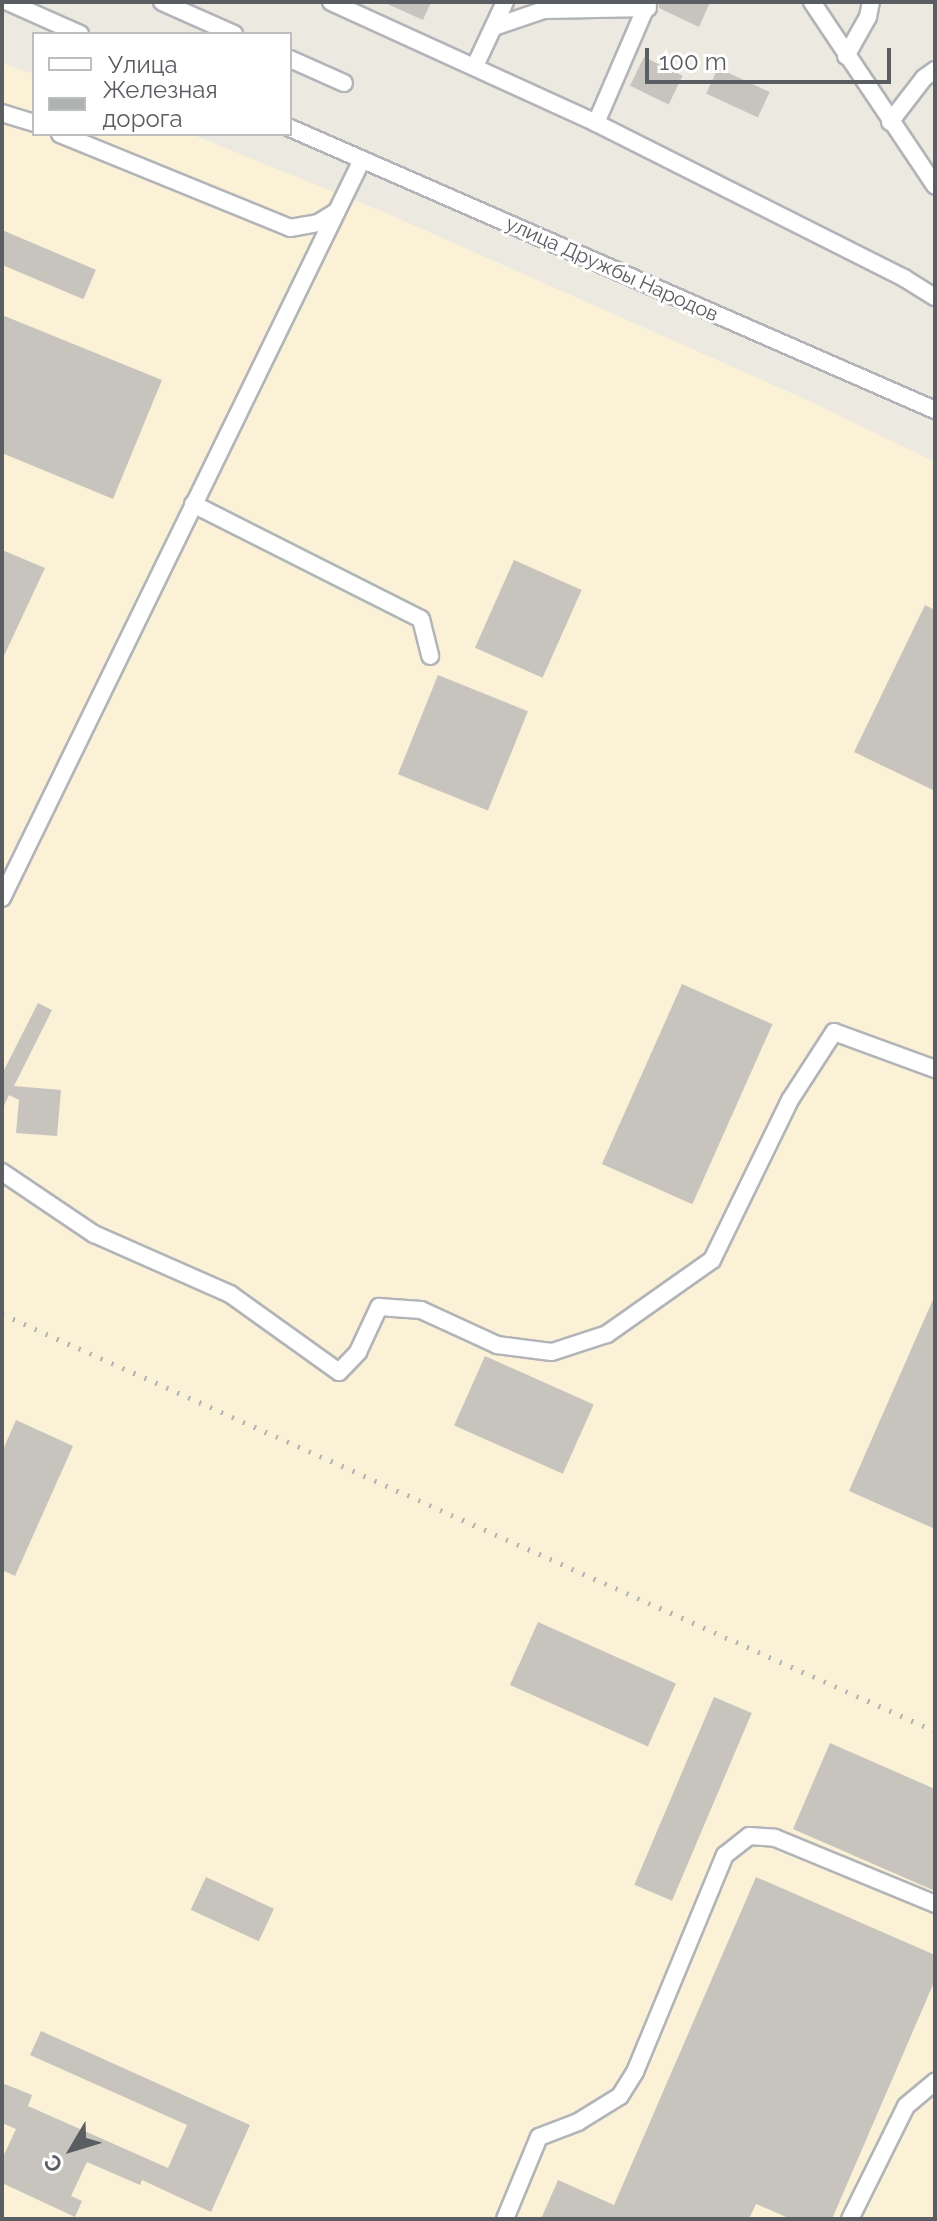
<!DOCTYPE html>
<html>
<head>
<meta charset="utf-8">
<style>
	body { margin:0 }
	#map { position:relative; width:937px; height:2221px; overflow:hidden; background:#ece9e1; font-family:Raleway,sans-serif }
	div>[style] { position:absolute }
	.commercial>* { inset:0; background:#fbf1d7 }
	.building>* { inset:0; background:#c7c4be; transform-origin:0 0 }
	.roads { filter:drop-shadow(2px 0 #b2b4b8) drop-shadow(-2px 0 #b2b4b8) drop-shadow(0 2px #b2b4b8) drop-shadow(0 -2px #b2b4b8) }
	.minor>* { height:16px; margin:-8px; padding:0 8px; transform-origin:8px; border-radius:8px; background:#fff }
	.rail>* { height:5px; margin-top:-2.5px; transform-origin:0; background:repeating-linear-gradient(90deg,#b0b1b1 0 2px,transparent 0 12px) }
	span { translate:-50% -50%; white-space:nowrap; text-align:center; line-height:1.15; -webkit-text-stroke:6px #fff; paint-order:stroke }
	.street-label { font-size:20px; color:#5a5d61 }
	.frame { position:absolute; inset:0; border:4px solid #5a5d61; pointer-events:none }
	.legend { position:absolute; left:32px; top:32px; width:260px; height:104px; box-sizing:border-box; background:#fff; border:2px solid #bdbec0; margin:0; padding:10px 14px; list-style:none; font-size:24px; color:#5a5d61 }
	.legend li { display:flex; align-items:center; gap:16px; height:40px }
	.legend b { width:40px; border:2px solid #bdbec0 }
	.north { position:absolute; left:32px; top:2109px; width:80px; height:80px; -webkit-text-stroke:6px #fff; paint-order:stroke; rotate:232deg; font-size:22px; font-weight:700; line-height:32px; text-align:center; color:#5a5d61 }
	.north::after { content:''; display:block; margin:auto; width:28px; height:36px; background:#5a5d61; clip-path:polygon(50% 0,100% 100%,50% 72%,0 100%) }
	.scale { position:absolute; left:645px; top:48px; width:246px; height:36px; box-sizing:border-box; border:4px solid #5a5d61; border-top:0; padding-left:10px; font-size:24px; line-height:28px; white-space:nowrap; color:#5a5d61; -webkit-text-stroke:6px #fff; paint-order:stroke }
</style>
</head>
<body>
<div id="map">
	<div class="commercial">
		<div style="clip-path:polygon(2px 63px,34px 74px,34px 134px,191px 134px,386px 213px,805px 399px,935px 462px,935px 2219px,2px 2219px)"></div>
	</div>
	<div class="building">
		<div style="clip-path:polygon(383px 2px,431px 2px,423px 20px)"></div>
		<div style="clip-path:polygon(659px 2px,710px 2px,699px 27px,659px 8px)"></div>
		<div style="left:644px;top:57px;width:43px;height:32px;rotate:26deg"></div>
		<div style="left:718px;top:68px;width:57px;height:28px;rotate:25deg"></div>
		<div style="left:2px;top:230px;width:102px;height:32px;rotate:23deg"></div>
		<div style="clip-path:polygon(2px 315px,162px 380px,113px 499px,2px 453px)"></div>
		<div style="clip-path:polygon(2px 550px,45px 568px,2px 660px)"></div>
		<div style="left:514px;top:560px;width:74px;height:96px;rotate:24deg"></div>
		<div style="clip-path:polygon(925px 605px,935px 610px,935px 791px,854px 752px)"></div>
		<div style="left:438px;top:675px;width:97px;height:107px;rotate:22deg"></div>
		<div style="left:682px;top:984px;width:99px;height:197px;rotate:24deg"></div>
		<div style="clip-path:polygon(38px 1003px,52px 1010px,14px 1086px,61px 1090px,57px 1136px,16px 1133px,19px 1100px,9px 1095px,2px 1110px,2px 1074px)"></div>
		<div style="clip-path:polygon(935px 1295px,935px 1529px,849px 1491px)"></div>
		<div style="left:485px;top:1356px;width:119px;height:76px;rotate:24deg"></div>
		<div style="clip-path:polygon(16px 1420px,73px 1446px,15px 1576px,2px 1570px,2px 1452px)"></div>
		<div style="left:538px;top:1622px;width:151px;height:69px;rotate:24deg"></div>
		<div style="left:714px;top:1697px;width:41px;height:204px;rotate:23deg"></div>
		<div style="clip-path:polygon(830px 1743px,935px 1789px,935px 1891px,793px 1829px)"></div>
		<div style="left:206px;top:1877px;width:75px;height:36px;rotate:25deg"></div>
		<div style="clip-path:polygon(756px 1877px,935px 1955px,935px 1980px,832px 2219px,791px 2219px,756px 2204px,749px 2219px,541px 2219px,558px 2180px,614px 2205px)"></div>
		<div style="clip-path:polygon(41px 2031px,250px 2125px,211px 2212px,142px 2180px,140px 2185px,87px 2162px,71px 2196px,82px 2201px,75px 2217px,2px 2183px,2px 2159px,16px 2129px,2px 2123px,2px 2083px,32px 2095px,28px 2106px,168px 2168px,187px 2125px,30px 2055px)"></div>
	</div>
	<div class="roads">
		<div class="minor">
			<div style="left:8px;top:2px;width:79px;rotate:24deg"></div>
			<div style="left:162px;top:2px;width:79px;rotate:24deg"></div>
			<div style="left:331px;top:2px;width:291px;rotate:24.5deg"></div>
			<div style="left:596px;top:123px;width:345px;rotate:26.7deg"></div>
			<div style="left:904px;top:278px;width:36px;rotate:32deg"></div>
			<div style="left:812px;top:2px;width:221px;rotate:56.2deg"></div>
			<div style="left:494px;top:27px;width:53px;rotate:-18.8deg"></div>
			<div style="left:544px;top:10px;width:104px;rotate:-1.1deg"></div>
			<div style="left:846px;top:56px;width:45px;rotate:-60.6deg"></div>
			<div style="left:868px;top:17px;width:15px;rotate:-79deg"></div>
			<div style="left:290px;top:59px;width:59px;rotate:24deg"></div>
			<div style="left:475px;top:66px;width:71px;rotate:-64.9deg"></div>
			<div style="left:2px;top:113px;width:34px;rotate:17deg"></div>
			<div style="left:890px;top:122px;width:56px;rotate:-52.3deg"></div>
			<div style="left:924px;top:78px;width:14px;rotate:-36deg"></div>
			<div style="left:596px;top:123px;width:132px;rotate:-66.7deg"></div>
			<div style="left:290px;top:128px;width:704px;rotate:23.62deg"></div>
			<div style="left:60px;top:134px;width:248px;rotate:22.2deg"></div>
			<div style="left:290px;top:228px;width:28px;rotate:-10deg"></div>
			<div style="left:318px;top:223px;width:19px;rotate:-32deg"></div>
			<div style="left:193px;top:504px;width:255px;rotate:26.8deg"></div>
			<div style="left:421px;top:619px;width:38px;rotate:76deg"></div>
			<div style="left:2px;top:898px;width:821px;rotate:-64deg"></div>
			<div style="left:2px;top:1172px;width:111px;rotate:34deg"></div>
			<div style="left:94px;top:1234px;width:149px;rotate:23.8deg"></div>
			<div style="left:230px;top:1294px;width:134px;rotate:35.6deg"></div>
			<div style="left:339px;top:1372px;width:28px;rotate:-46deg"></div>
			<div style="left:358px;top:1352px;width:50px;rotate:-65deg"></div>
			<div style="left:379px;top:1307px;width:42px;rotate:4.1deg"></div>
			<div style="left:421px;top:1310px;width:84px;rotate:24.7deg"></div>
			<div style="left:497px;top:1345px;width:55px;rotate:7.3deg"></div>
			<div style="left:552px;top:1352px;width:58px;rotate:-18.1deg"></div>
			<div style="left:607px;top:1334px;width:128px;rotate:-35.2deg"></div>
			<div style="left:712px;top:1260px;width:178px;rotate:-64deg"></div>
			<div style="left:790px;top:1100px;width:81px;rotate:-57.1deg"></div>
			<div style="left:834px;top:1032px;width:108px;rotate:20.1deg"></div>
			<div style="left:505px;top:2219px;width:89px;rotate:-67.5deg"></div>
			<div style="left:539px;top:2137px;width:42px;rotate:-21deg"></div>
			<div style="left:578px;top:2122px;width:49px;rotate:-31.8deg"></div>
			<div style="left:620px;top:2096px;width:28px;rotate:-58deg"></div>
			<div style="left:635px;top:2072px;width:235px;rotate:-67.5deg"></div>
			<div style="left:725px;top:1855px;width:31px;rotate:-38deg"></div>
			<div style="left:749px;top:1836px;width:26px;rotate:4deg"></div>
			<div style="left:775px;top:1838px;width:173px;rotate:22.4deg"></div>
			<div style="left:850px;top:2219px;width:126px;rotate:-63.6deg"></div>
			<div style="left:906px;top:2106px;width:38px;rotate:-40deg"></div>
		</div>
	</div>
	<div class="rail">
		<div style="left:2px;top:1314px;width:1022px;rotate:24.08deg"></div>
	</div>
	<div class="street-label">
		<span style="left:612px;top:269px;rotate:24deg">улица Дружбы Народов</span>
	</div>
	<div class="frame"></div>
	<ul class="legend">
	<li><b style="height:10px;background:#fff"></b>Улица</li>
	<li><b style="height:10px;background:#b0b1b1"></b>Железная дорога</li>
	</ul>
	<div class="north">С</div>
	<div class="scale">100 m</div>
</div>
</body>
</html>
